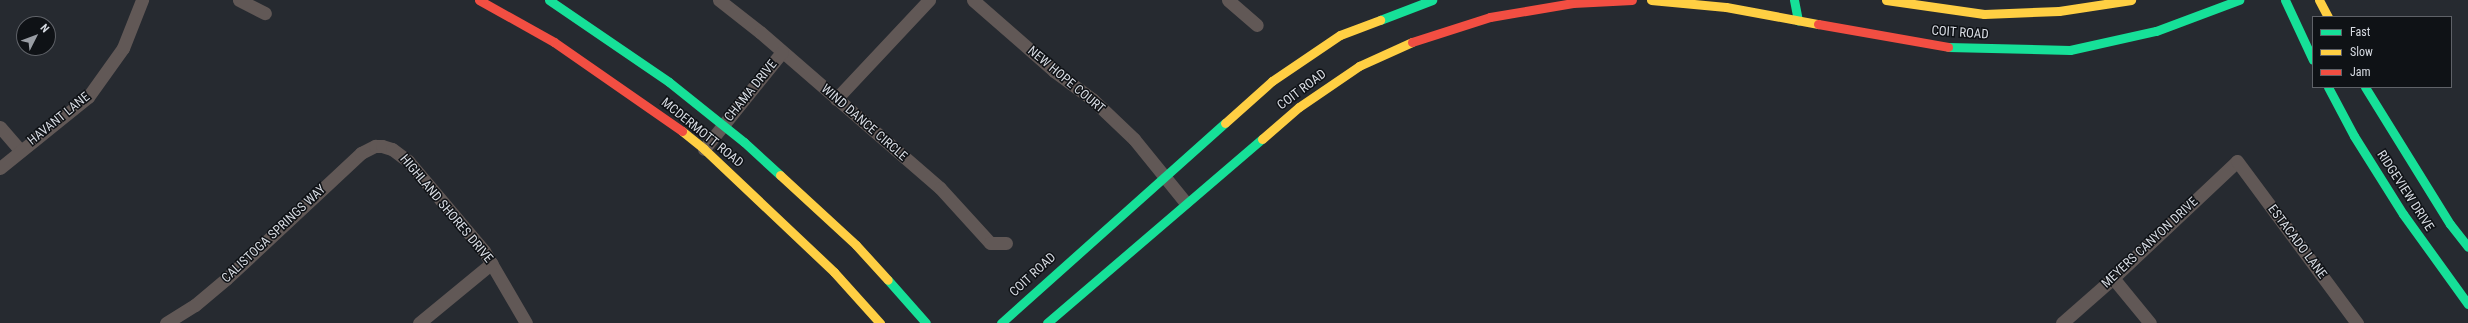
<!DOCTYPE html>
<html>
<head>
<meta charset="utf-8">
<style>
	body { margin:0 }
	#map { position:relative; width:2468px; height:323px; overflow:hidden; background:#262a30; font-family:"Roboto Condensed",sans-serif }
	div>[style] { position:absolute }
	.street>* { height:13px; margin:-6.5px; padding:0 6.5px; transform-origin:6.5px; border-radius:6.5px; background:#615856 }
	.fast>* { height:9px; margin:-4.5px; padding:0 4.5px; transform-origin:4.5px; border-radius:4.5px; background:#16e098 }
	.slow>* { height:9px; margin:-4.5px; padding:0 4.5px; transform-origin:4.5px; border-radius:4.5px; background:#ffcf43 }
	.jam>* { height:9px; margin:-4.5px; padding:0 4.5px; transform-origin:4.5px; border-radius:4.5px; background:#f24e42 }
	span { translate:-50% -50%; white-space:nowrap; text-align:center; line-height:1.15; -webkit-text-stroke:3px #0f1216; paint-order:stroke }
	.street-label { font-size:13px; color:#d7dbe2 }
	.legend { position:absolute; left:2312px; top:16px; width:140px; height:72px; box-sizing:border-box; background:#0f1216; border:1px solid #5f6268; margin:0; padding:5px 7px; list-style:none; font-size:12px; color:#d7dbe2 }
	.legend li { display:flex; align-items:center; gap:8px; height:20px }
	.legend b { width:20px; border:1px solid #5f6268 }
	.north { position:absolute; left:16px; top:16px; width:40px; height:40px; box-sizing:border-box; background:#0f1216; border:1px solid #5f6268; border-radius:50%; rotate:48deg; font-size:11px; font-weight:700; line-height:16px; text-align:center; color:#d7dbe2 }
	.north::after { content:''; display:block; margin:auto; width:14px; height:18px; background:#999da4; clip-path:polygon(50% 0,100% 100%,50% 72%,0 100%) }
</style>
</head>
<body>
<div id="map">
	<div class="street">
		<div style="left:239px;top:0;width:29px;rotate:27deg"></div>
		<div style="left:719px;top:0;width:52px;rotate:38deg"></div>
		<div style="left:760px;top:32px;width:238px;rotate:40.9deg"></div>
		<div style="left:940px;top:188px;width:74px;rotate:47.7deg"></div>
		<div style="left:990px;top:243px;width:16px"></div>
		<div style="left:973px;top:0;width:108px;rotate:41.2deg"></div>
		<div style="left:1054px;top:71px;width:47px;rotate:36.4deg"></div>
		<div style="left:1092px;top:99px;width:58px;rotate:43.6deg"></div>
		<div style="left:1134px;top:139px;width:81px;rotate:51deg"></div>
		<div style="left:1228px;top:0;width:38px;rotate:41deg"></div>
		<div style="left:836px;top:99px;width:136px;rotate:-46.8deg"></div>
		<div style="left:0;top:127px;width:30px;rotate:49deg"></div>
		<div style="left:704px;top:149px;width:124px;rotate:-51.2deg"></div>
		<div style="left:0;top:168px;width:113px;rotate:-38.9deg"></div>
		<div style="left:88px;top:97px;width:60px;rotate:-54.5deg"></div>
		<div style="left:123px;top:48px;width:52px;rotate:-68.4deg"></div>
		<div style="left:2113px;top:278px;width:58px;rotate:50.6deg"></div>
		<div style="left:166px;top:323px;width:34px;rotate:-32deg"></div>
		<div style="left:195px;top:305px;width:40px;rotate:-40deg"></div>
		<div style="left:226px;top:279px;width:185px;rotate:-43deg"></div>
		<div style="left:361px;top:153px;width:16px;rotate:-27deg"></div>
		<div style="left:375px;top:146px;width:7px"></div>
		<div style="left:382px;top:146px;width:10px;rotate:17deg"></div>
		<div style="left:392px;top:149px;width:20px;rotate:37deg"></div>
		<div style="left:408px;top:161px;width:118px;rotate:49.8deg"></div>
		<div style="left:484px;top:251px;width:83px;rotate:59.7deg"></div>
		<div style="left:419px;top:323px;width:94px;rotate:-39.4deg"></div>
		<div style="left:2062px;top:323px;width:68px;rotate:-41.4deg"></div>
		<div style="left:2113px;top:278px;width:170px;rotate:-43.3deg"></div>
		<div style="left:2237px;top:161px;width:202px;rotate:53.5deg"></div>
	</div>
	<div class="fast">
		<div style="left:549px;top:0;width:145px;rotate:34.3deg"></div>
		<div style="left:669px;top:82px;width:96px;rotate:38.7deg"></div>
		<div style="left:744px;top:142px;width:49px;rotate:42.5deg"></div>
		<div style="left:1794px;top:0;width:21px;rotate:79deg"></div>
		<div style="left:2285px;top:0;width:66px;rotate:65deg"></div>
		<div style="left:1380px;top:20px;width:56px;rotate:-21deg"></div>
		<div style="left:1948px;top:47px;width:122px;rotate:1.4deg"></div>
		<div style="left:2070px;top:50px;width:88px;rotate:-12.5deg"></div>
		<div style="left:2156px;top:31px;width:89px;rotate:-20.5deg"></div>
		<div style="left:2328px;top:87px;width:55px;rotate:62deg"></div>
		<div style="left:2354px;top:136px;width:92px;rotate:57.9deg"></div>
		<div style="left:2403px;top:214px;width:111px;rotate:54.2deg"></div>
		<div style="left:2365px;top:87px;width:161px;rotate:58.2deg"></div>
		<div style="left:2450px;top:224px;width:29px;rotate:52deg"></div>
		<div style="left:888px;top:280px;width:57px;rotate:48.5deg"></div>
		<div style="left:1001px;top:323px;width:300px;rotate:-41.8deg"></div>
		<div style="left:1047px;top:323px;width:283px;rotate:-40.6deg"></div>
	</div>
	<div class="slow">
		<div style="left:1651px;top:0;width:75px;rotate:5.3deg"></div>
		<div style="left:1726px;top:7px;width:94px;rotate:10.5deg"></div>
		<div style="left:1886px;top:0;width:99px;rotate:8.1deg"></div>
		<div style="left:1984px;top:14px;width:75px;rotate:-2.3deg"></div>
		<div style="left:2059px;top:11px;width:73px;rotate:-8.7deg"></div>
		<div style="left:2319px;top:0;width:19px;rotate:62deg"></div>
		<div style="left:1225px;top:123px;width:63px;rotate:-41.8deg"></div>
		<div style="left:1272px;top:81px;width:82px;rotate:-34.1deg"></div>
		<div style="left:1340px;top:35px;width:43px;rotate:-20.6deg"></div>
		<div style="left:682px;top:131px;width:28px;rotate:39deg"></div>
		<div style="left:704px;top:149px;width:179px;rotate:43.4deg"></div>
		<div style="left:834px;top:272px;width:69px;rotate:48deg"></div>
		<div style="left:1262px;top:139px;width:49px;rotate:-40.9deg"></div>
		<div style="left:1299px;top:107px;width:73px;rotate:-34.3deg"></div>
		<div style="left:1359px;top:66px;width:58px;rotate:-24.4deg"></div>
		<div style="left:780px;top:175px;width:103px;rotate:42.6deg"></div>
		<div style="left:856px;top:245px;width:47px;rotate:47.6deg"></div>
	</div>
	<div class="jam">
		<div style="left:479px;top:0;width:86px;rotate:29.2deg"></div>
		<div style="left:554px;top:42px;width:156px;rotate:34.8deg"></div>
		<div style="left:1818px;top:24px;width:132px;rotate:10deg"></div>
		<div style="left:1412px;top:42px;width:82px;rotate:-17.8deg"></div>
		<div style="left:1490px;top:17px;width:84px;rotate:-9.6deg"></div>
		<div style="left:1573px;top:3px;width:59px;rotate:-2.9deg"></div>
	</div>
	<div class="street-label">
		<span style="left:1960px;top:33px;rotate:4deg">COIT ROAD</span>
		<span style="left:1066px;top:80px;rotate:40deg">NEW HOPE COURT</span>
		<span style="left:1302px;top:90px;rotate:-37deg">COIT ROAD</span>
		<span style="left:751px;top:91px;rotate:-51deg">CHAMA DRIVE</span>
		<span style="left:59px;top:119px;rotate:-39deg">HAVANT LANE</span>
		<span style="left:864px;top:123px;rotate:41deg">WIND DANCE CIRCLE</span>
		<span style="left:702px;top:133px;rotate:39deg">MCDERMOTT ROAD</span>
		<span style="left:2405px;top:191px;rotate:57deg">RIDGEVIEW DRIVE</span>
		<span style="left:446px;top:209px;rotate:50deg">HIGHLAND SHORES DRIVE</span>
		<span style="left:274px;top:234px;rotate:-43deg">CALISTOGA SPRINGS WAY</span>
		<span style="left:2297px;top:242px;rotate:53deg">ESTACADO LANE</span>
		<span style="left:2150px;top:243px;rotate:-43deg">MEYERS CANYON DRIVE</span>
		<span style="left:1033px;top:275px;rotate:-43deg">COIT ROAD</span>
	</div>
	<ul class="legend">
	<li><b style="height:5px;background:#16e098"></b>Fast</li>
	<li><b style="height:5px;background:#ffcf43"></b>Slow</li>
	<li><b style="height:5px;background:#f24e42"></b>Jam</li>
	</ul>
	<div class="north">N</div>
</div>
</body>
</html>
